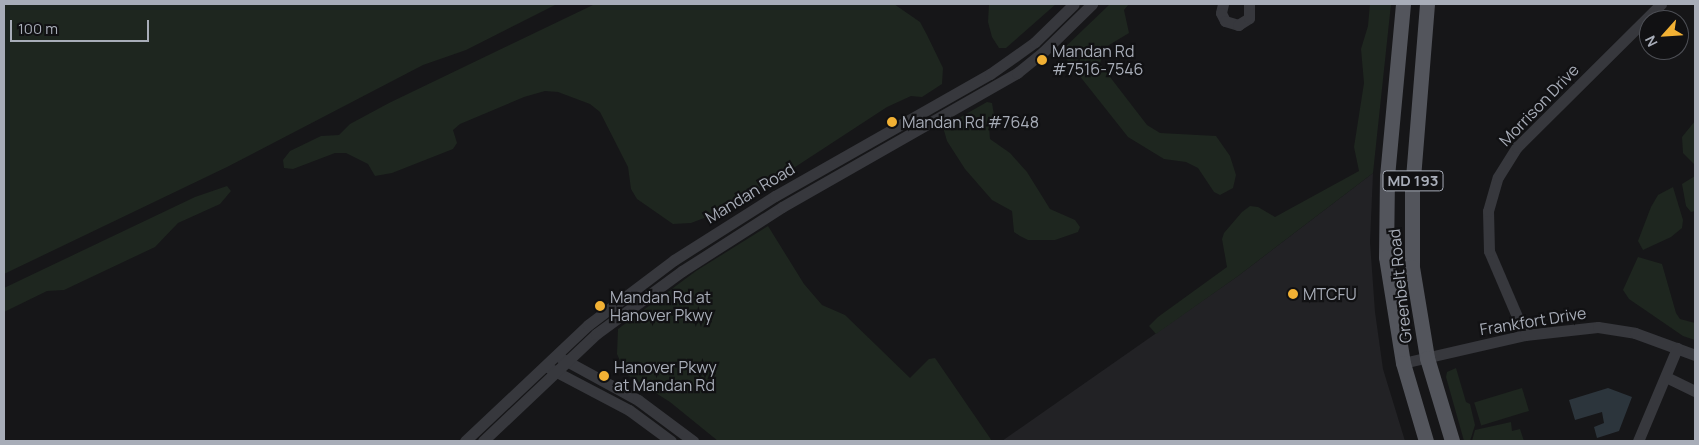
<!DOCTYPE html>
<html>
<head>
<meta charset="utf-8">
<style>
	body { margin:0 }
	#map { position:relative; width:1699px; height:445px; overflow:hidden; background:#161618; font-family:Manrope,sans-serif }
	div>[style] { position:absolute }
	.built>* { inset:0; background:#222225 }
	.green>* { inset:0; background:#1e261f; transform-origin:0 0 }
	.water>* { inset:0; background:#2c353c }
	.minor>* { height:11px; margin:-5.5px; padding:0 5.5px; transform-origin:5.5px; border-radius:5.5px; background:#37383d }
	.major>* { height:15px; margin:-7.5px; padding:0 7.5px; transform-origin:7.5px; border-radius:7.5px; background:#53555c }
	.dots>* { width:14px; height:14px; translate:-50% -50%; box-sizing:border-box; border:2px solid #111113; border-radius:50% }
	span { translate:-50% -50%; white-space:nowrap; text-align:center; line-height:1.15; -webkit-text-stroke:4.5px #111113; paint-order:stroke }
	.shield-label span { padding:1px 4px; background:#111113; border:1px solid; border-radius:4px; -webkit-text-stroke-width:0 }
	.shield-label { font-size:15px; color:#a8adb8; font-weight:700 }
	.poi-label { font-size:16px; color:#a8adb8 }
	.left { translate:0 -50%; text-align:left }
	.street-label { font-size:16px; color:#a8adb8 }
	.frame { position:absolute; inset:0; border:5px solid #a8adb8; pointer-events:none }
	.north { position:absolute; left:1639px; top:10px; width:50px; height:50px; box-sizing:border-box; background:#111113; border:1px solid #4d4f55; border-radius:50%; rotate:244deg; font-size:14px; font-weight:700; line-height:20px; text-align:center; color:#a8adb8 }
	.north::after { content:''; display:block; margin:auto; width:18px; height:22px; background:#f2b134; clip-path:polygon(50% 0,100% 100%,50% 72%,0 100%) }
	.scale { position:absolute; left:10px; top:20px; width:139px; height:22px; box-sizing:border-box; border:2px solid #a8adb8; border-top:0; padding-left:6px; font-size:15px; line-height:18px; white-space:nowrap; color:#a8adb8; -webkit-text-stroke:4px #111113; paint-order:stroke }
</style>
</head>
<body>
<div id="map">
	<div class="built">
		<div style="clip-path:polygon(1373px 173px,1370px 242px,1375px 312px,1383px 369px,1405px 441px,1002px 441px,1238px 276px)"></div>
	</div>
	<div class="green">
		<div style="clip-path:polygon(4px 4px,557px 4px,466px 50px,423px 65px,227px 167px,4px 274px)"></div>
		<div style="clip-path:polygon(595px 4px,894px 4px,920px 22px,927px 35px,943px 68px,942px 84px,922px 97px,911px 96px,887px 107px,786px 173px,712px 215px,691px 223px,673px 224px,637px 199px,631px 189px,628px 167px,600px 112px,590px 104px,558px 92px,545px 91px,524px 97px,460px 124px,453px 130px,457px 143px,453px 149px,392px 173px,375px 176px,368px 164px,346px 153px,335px 153px,293px 169px,284px 168px,283px 160px,290px 151px,321px 136px,339px 135px,350px 124px,389px 103px)"></div>
		<div style="clip-path:polygon(989px 4px,1056px 4px,1006px 48px,999px 48px,992px 37px,988px 22px)"></div>
		<div style="clip-path:polygon(1110px 4px,1129px 4px,1124px 10px,1129px 33px,1104px 48px,1100px 64px,1147px 125px,1160px 133px,1216px 136px,1230px 156px,1236px 175px,1233px 188px,1220px 195px,1214px 192px,1198px 168px,1186px 162px,1164px 159px,1128px 137px,1067px 60px,1062px 50px)"></div>
		<div style="clip-path:polygon(1370px 4px,1391px 4px,1373px 173px,1238px 276px,1156px 334px,1149px 326px,1158px 317px,1227px 267px,1222px 239px,1224px 233px,1242px 212px,1250px 206px,1258px 207px,1275px 217px,1359px 171px,1354px 147px,1364px 83px,1361px 49px,1368px 26px)"></div>
		<div style="clip-path:polygon(987px 102px,992px 103px,994px 115px,989px 127px,990px 139px,1010px 153px,1027px 172px,1050px 209px,1075px 220px,1080px 227px,1078px 232px,1055px 240px,1028px 240px,1020px 236px,1014px 232px,1012px 211px,992px 200px,965px 169px,947px 141px,943px 127px)"></div>
		<div style="clip-path:polygon(1695px 121px,1695px 165px,1683px 153px,1682px 137px)"></div>
		<div style="clip-path:polygon(1695px 176px,1695px 211px,1691px 212px,1686px 206px,1682px 184px)"></div>
		<div style="clip-path:polygon(227px 186px,231px 191px,220px 204px,178px 223px,155px 247px,64px 290px,47px 291px,4px 312px,4px 288px,195px 197px)"></div>
		<div style="clip-path:polygon(1673px 187px,1683px 220px,1682px 228px,1671px 237px,1643px 250px,1638px 241px,1651px 207px,1658px 195px)"></div>
		<div style="clip-path:polygon(768px 226px,804px 284px,822px 305px,845px 315px,910px 378px,929px 359px,935px 358px,992px 441px,718px 441px,670px 402px,626px 374px,617px 354px,618px 329px,696px 271px)"></div>
		<div style="clip-path:polygon(1638px 257px,1662px 264px,1676px 313px,1680px 319px,1695px 323px,1695px 340px,1683px 336px,1629px 299px,1623px 290px)"></div>
		<div style="clip-path:polygon(1456px 368px,1466px 402px,1470px 404px,1475px 425px,1470px 441px,1464px 441px,1446px 377px,1447px 372px)"></div>
		<div style="left:1522px;top:388px;width:24px;height:50px;rotate:73deg"></div>
		<div style="clip-path:polygon(1511px 422px,1512px 431px,1520px 429px,1524px 441px,1472px 441px,1475px 430px)"></div>
	</div>
	<div class="water">
		<div style="clip-path:polygon(1608px 388px,1632px 397px,1619px 431px,1597px 438px,1594px 427px,1604px 423px,1602px 412px,1575px 420px,1569px 400px)"></div>
	</div>
	<div class="minor">
		<div style="left:1223px;top:4px;width:9px;rotate:103deg"></div>
		<div style="left:1221px;top:13px;width:9px;rotate:63deg"></div>
		<div style="left:1225px;top:21px;width:14px;rotate:17deg"></div>
		<div style="left:1238px;top:25px;width:13px;rotate:-32deg"></div>
		<div style="left:1249px;top:18px;width:14px;rotate:-90deg"></div>
		<div style="left:1525px;top:335px;width:91px;rotate:-113.2deg"></div>
		<div style="left:1489px;top:251px;width:40px;rotate:-91.4deg"></div>
		<div style="left:1488px;top:211px;width:35px;rotate:-74deg"></div>
		<div style="left:1498px;top:177px;width:36px;rotate:-58deg"></div>
		<div style="left:1517px;top:147px;width:203px;rotate:-44.8deg"></div>
		<div style="left:561px;top:358px;width:88px;rotate:28.6deg"></div>
		<div style="left:638px;top:400px;width:69px;rotate:36.7deg"></div>
		<div style="left:1403px;top:363px;width:125px;rotate:-12.9deg"></div>
		<div style="left:1525px;top:335px;width:73px;rotate:-6.3deg"></div>
		<div style="left:1598px;top:327px;width:37px;rotate:9deg"></div>
		<div style="left:1635px;top:333px;width:64px;rotate:20.1deg"></div>
		<div style="left:549px;top:368px;width:90px;rotate:27.7deg"></div>
		<div style="left:629px;top:410px;width:52px;rotate:36.4deg"></div>
		<div style="left:1666px;top:377px;width:32px;rotate:26deg"></div>
		<div style="left:465px;top:441px;width:169px;rotate:-43.3deg"></div>
		<div style="left:588px;top:325px;width:108px;rotate:-37.1deg"></div>
		<div style="left:674px;top:260px;width:120px;rotate:-32.4deg"></div>
		<div style="left:775px;top:196px;width:247px;rotate:-29.6deg"></div>
		<div style="left:990px;top:74px;width:55px;rotate:-35.4deg"></div>
		<div style="left:1035px;top:42px;width:54px;rotate:-44.3deg"></div>
		<div style="left:483px;top:441px;width:156px;rotate:-43.4deg"></div>
		<div style="left:596px;top:334px;width:107px;rotate:-36.2deg"></div>
		<div style="left:682px;top:271px;width:119px;rotate:-32.6deg"></div>
		<div style="left:782px;top:207px;width:271px;rotate:-29.7deg"></div>
		<div style="left:1017px;top:73px;width:33px;rotate:-39deg"></div>
		<div style="left:1043px;top:52px;width:69px;rotate:-44.4deg"></div>
		<div style="left:1638px;top:441px;width:101px;rotate:-67.2deg"></div>
	</div>
	<div class="major">
		<div style="left:1403px;top:4px;width:173px;rotate:95.3deg"></div>
		<div style="left:1387px;top:176px;width:81px;rotate:90.7deg"></div>
		<div style="left:1386px;top:257px;width:107px;rotate:80.9deg"></div>
		<div style="left:1403px;top:363px;width:81px;rotate:73.6deg"></div>
		<div style="left:1427px;top:4px;width:187px;rotate:94.6deg"></div>
		<div style="left:1412px;top:190px;width:77px;rotate:90deg"></div>
		<div style="left:1412px;top:267px;width:92px;rotate:80.6deg"></div>
		<div style="left:1427px;top:358px;width:87px;rotate:73.2deg"></div>
	</div>
	<div class="dots">
		<div style="left:1042px;top:60px;background:#f2b134"></div>
		<div style="left:892px;top:122px;background:#f2b134"></div>
		<div style="left:1293px;top:294px;background:#f2b134"></div>
		<div style="left:600px;top:306px;background:#f2b134"></div>
		<div style="left:604px;top:376px;background:#f2b134"></div>
	</div>
	<div class="shield-label">
		<span style="left:1413px;top:181px">MD 193</span>
	</div>
	<div class="poi-label">
		<span class="left" style="left:1052px;top:60px">Mandan Rd<br>#7516-7546</span>
		<span class="left" style="left:902px;top:122px">Mandan Rd #7648</span>
		<span class="left" style="left:1303px;top:294px">MTCFU</span>
		<span class="left" style="left:610px;top:306px">Mandan Rd at<br>Hanover Pkwy</span>
		<span class="left" style="left:614px;top:376px">Hanover Pkwy<br>at Mandan Rd</span>
	</div>
	<div class="street-label">
		<span style="left:1539px;top:105px;rotate:-46deg">Morrison Drive</span>
		<span style="left:750px;top:193px;rotate:-31deg">Mandan Road</span>
		<span style="left:1400px;top:286px;rotate:-96deg">Greenbelt Road</span>
		<span style="left:1533px;top:321px;rotate:-9deg">Frankfort Drive</span>
	</div>
	<div class="frame"></div>
	<div class="north">N</div>
	<div class="scale">100 m</div>
</div>
</body>
</html>
